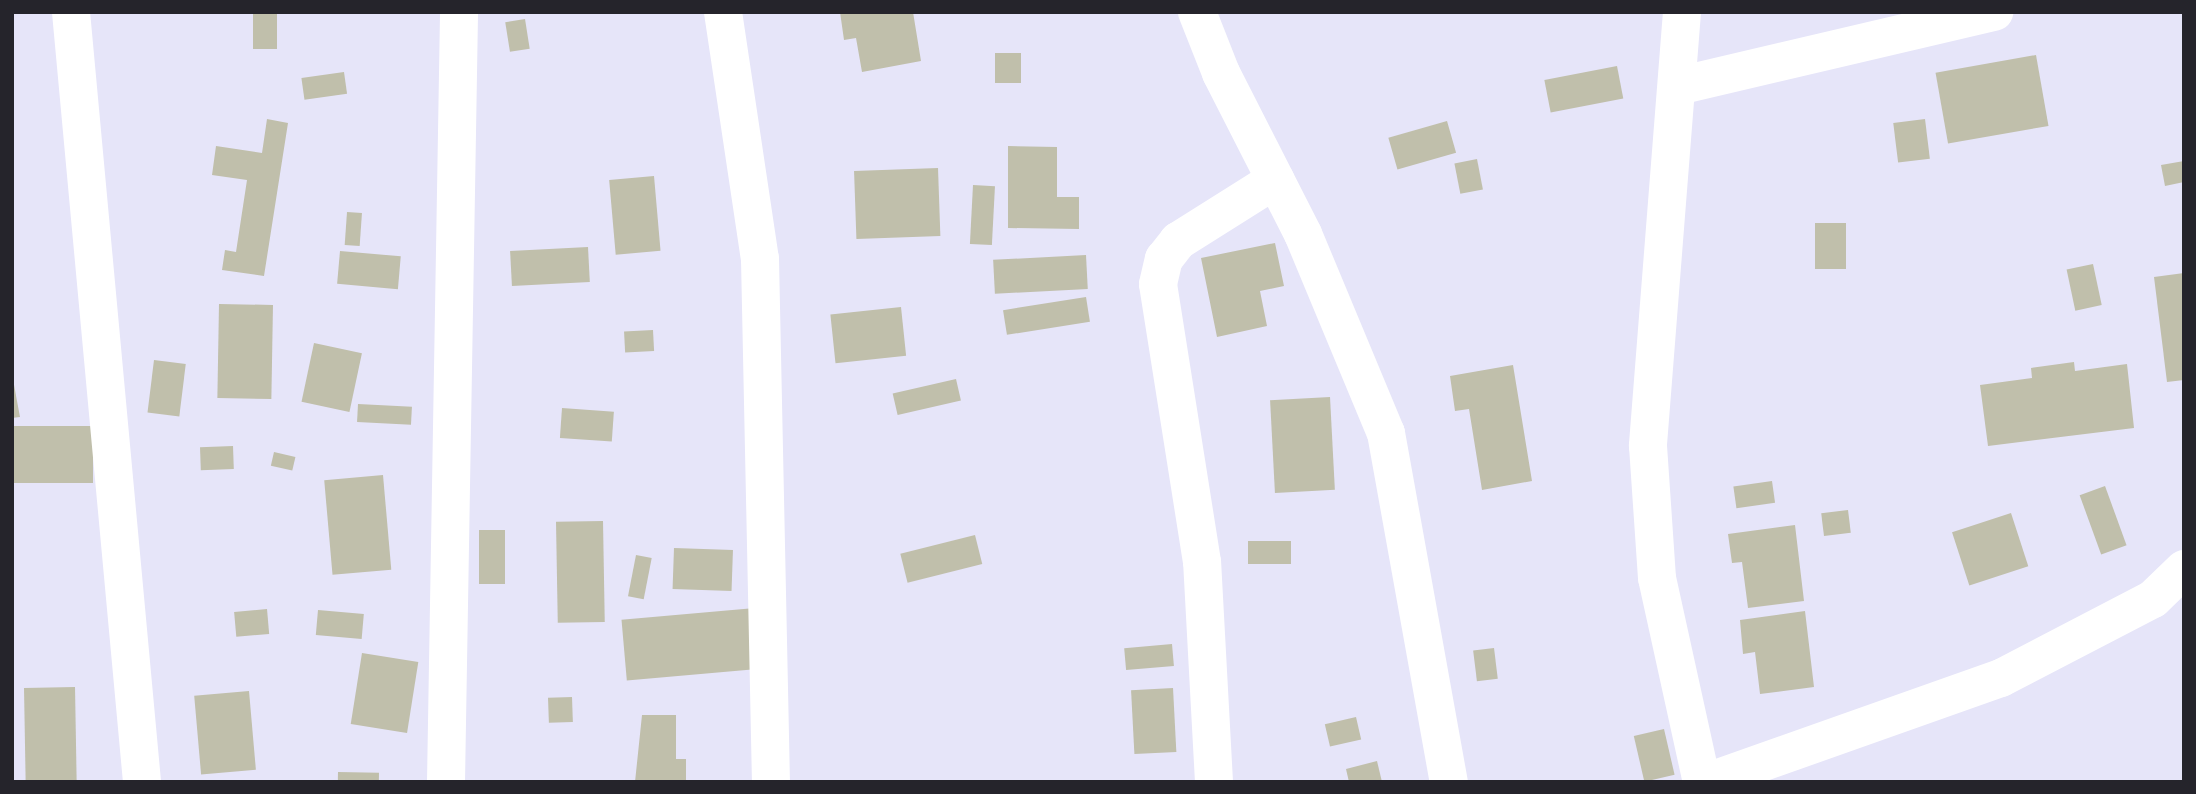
<!DOCTYPE html>
<html>
<head>
<meta charset="utf-8">
<style>
	body { margin:0 }
	#map { position:relative; width:2196px; height:794px; overflow:hidden; background:#e6e5f9; font-family:"Sofia Sans Condensed",sans-serif }
	div>[style] { position:absolute }
	.building>* { inset:0; background:#c0bfab; transform-origin:0 0 }
	.street>* { height:38px; margin:-19px; padding:0 19px; transform-origin:19px; border-radius:19px; background:#fff }
	span { translate:-50% -50%; white-space:nowrap; text-align:center; line-height:1.15; -webkit-text-stroke:5px #f4f4fc; paint-order:stroke }
	.frame { position:absolute; inset:0; border:14px solid #25242b; pointer-events:none }
</style>
</head>
<body>
<div id="map">
	<div class="building">
		<div style="left:253px;top:12px;width:24px;height:37px"></div>
		<div style="clip-path:polygon(840px 12px,913px 12px,921px 61px,862px 72px,856px 38px,844px 40px)"></div>
		<div style="left:525px;top:19px;width:30px;height:20px;rotate:81deg"></div>
		<div style="left:995px;top:53px;width:26px;height:30px"></div>
		<div style="left:2036px;top:55px;width:72px;height:102px;rotate:80deg"></div>
		<div style="left:1617px;top:66px;width:33px;height:74px;rotate:79deg"></div>
		<div style="left:344px;top:72px;width:22px;height:43px;rotate:82deg"></div>
		<div style="clip-path:polygon(267px 119px,288px 123px,264px 276px,222px 270px,225px 250px,236px 252px,247px 180px,212px 175px,216px 146px,262px 153px)"></div>
		<div style="left:1925px;top:119px;width:40px;height:32px;rotate:83deg"></div>
		<div style="left:1447px;top:121px;width:33px;height:61px;rotate:74deg"></div>
		<div style="clip-path:polygon(1008px 146px,1057px 147px,1057px 197px,1079px 197px,1079px 229px,1008px 228px)"></div>
		<div style="left:1477px;top:159px;width:31px;height:23px;rotate:79deg"></div>
		<div style="clip-path:polygon(2184px 161px,2184px 182px,2165px 186px,2161px 165px)"></div>
		<div style="left:938px;top:168px;width:68px;height:84px;rotate:88deg"></div>
		<div style="left:654px;top:176px;width:75px;height:45px;rotate:85deg"></div>
		<div style="left:973px;top:185px;width:22px;height:59px;rotate:3deg"></div>
		<div style="left:347px;top:212px;width:15px;height:33px;rotate:4deg"></div>
		<div style="left:1815px;top:223px;width:31px;height:46px"></div>
		<div style="clip-path:polygon(1275px 243px,1284px 286px,1260px 291px,1267px 326px,1217px 337px,1201px 258px)"></div>
		<div style="left:588px;top:247px;width:35px;height:78px;rotate:87deg"></div>
		<div style="left:340px;top:251px;width:61px;height:33px;rotate:5deg"></div>
		<div style="left:1086px;top:255px;width:34px;height:93px;rotate:87deg"></div>
		<div style="left:2093px;top:264px;width:42px;height:27px;rotate:78deg"></div>
		<div style="clip-path:polygon(2184px 273px,2184px 380px,2167px 382px,2154px 277px)"></div>
		<div style="left:1086px;top:297px;width:25px;height:84px;rotate:81deg"></div>
		<div style="left:219px;top:304px;width:54px;height:94px;rotate:1deg"></div>
		<div style="left:901px;top:307px;width:49px;height:71px;rotate:84deg"></div>
		<div style="left:653px;top:330px;width:21px;height:29px;rotate:87deg"></div>
		<div style="left:314px;top:343px;width:49px;height:60px;rotate:12deg"></div>
		<div style="left:154px;top:360px;width:32px;height:53px;rotate:7deg"></div>
		<div style="clip-path:polygon(2074px 362px,2075px 371px,2127px 364px,2134px 428px,1988px 446px,1980px 385px,2032px 378px,2031px 368px)"></div>
		<div style="clip-path:polygon(1513px 365px,1532px 481px,1482px 490px,1469px 409px,1455px 411px,1450px 376px)"></div>
		<div style="clip-path:polygon(12px 374px,20px 417px,12px 418px)"></div>
		<div style="left:956px;top:379px;width:22px;height:65px;rotate:77deg"></div>
		<div style="left:1330px;top:397px;width:93px;height:60px;rotate:87deg"></div>
		<div style="left:358px;top:404px;width:54px;height:18px;rotate:3deg"></div>
		<div style="left:562px;top:408px;width:52px;height:30px;rotate:4deg"></div>
		<div style="left:12px;top:426px;width:81px;height:57px"></div>
		<div style="left:233px;top:446px;width:23px;height:33px;rotate:88deg"></div>
		<div style="left:274px;top:452px;width:22px;height:14px;rotate:13deg"></div>
		<div style="left:383px;top:475px;width:95px;height:59px;rotate:85deg"></div>
		<div style="left:1772px;top:481px;width:22px;height:39px;rotate:82deg"></div>
		<div style="left:2105px;top:486px;width:63px;height:27px;rotate:70deg"></div>
		<div style="left:1848px;top:510px;width:23px;height:27px;rotate:83deg"></div>
		<div style="left:2011px;top:513px;width:56px;height:62px;rotate:72deg"></div>
		<div style="left:603px;top:521px;width:101px;height:47px;rotate:89deg"></div>
		<div style="clip-path:polygon(1795px 525px,1804px 601px,1748px 608px,1742px 562px,1732px 563px,1728px 534px)"></div>
		<div style="left:479px;top:530px;width:26px;height:54px"></div>
		<div style="left:975px;top:535px;width:30px;height:77px;rotate:76deg"></div>
		<div style="left:1291px;top:541px;width:23px;height:43px;rotate:90deg"></div>
		<div style="left:674px;top:548px;width:59px;height:41px;rotate:2deg"></div>
		<div style="left:636px;top:555px;width:16px;height:42px;rotate:11deg"></div>
		<div style="left:755px;top:608px;width:61px;height:134px;rotate:85deg"></div>
		<div style="left:267px;top:609px;width:25px;height:33px;rotate:85deg"></div>
		<div style="left:318px;top:610px;width:46px;height:25px;rotate:5deg"></div>
		<div style="clip-path:polygon(1805px 611px,1814px 687px,1760px 694px,1755px 652px,1743px 654px,1740px 620px)"></div>
		<div style="left:1172px;top:644px;width:22px;height:48px;rotate:85deg"></div>
		<div style="left:1494px;top:648px;width:31px;height:21px;rotate:83deg"></div>
		<div style="left:362px;top:653px;width:57px;height:72px;rotate:9deg"></div>
		<div style="left:75px;top:687px;width:95px;height:51px;rotate:89deg"></div>
		<div style="left:1173px;top:688px;width:64px;height:42px;rotate:87deg"></div>
		<div style="left:249px;top:691px;width:79px;height:55px;rotate:85deg"></div>
		<div style="left:572px;top:697px;width:25px;height:24px;rotate:88deg"></div>
		<div style="clip-path:polygon(642px 715px,676px 715px,676px 759px,686px 759px,686px 782px,635px 782px)"></div>
		<div style="left:1356px;top:717px;width:23px;height:32px;rotate:77deg"></div>
		<div style="left:1664px;top:729px;width:47px;height:31px;rotate:77deg"></div>
		<div style="clip-path:polygon(1377px 761px,1382px 782px,1349px 782px,1346px 769px)"></div>
		<div style="left:338px;top:772px;width:41px;height:10px;rotate:1deg"></div>
	</div>
	<div class="street">
		<div style="left:71px;top:12px;width:773px;rotate:84.73deg"></div>
		<div style="left:723px;top:12px;width:250px;rotate:81.5deg"></div>
		<div style="left:760px;top:259px;width:523px;rotate:88.8deg"></div>
		<div style="left:1197px;top:12px;width:66px;rotate:68.5deg"></div>
		<div style="left:1221px;top:73px;width:181px;rotate:63deg"></div>
		<div style="left:1303px;top:234px;width:216px;rotate:67.4deg"></div>
		<div style="left:1386px;top:433px;width:355px;rotate:79.8deg"></div>
		<div style="left:1682px;top:12px;width:435px;rotate:94.5deg"></div>
		<div style="left:1648px;top:446px;width:132px;rotate:86.1deg"></div>
		<div style="left:1657px;top:578px;width:209px;rotate:77.6deg"></div>
		<div style="left:1678px;top:86px;width:325px;rotate:-13.2deg"></div>
		<div style="left:446px;top:782px;width:770px;rotate:-89.03deg"></div>
		<div style="left:1214px;top:782px;width:220px;rotate:-93.1deg"></div>
		<div style="left:1202px;top:562px;width:281px;rotate:-99deg"></div>
		<div style="left:1158px;top:284px;width:26px;rotate:-77deg"></div>
		<div style="left:1164px;top:259px;width:23px;rotate:-52deg"></div>
		<div style="left:1178px;top:241px;width:115px;rotate:-32.2deg"></div>
		<div style="left:1707px;top:782px;width:312px;rotate:-19.5deg"></div>
		<div style="left:2001px;top:678px;width:171px;rotate:-27.5deg"></div>
		<div style="left:2153px;top:599px;width:43px;rotate:-44.1deg"></div>
	</div>
	<div class="frame"></div>
</div>
</body>
</html>
